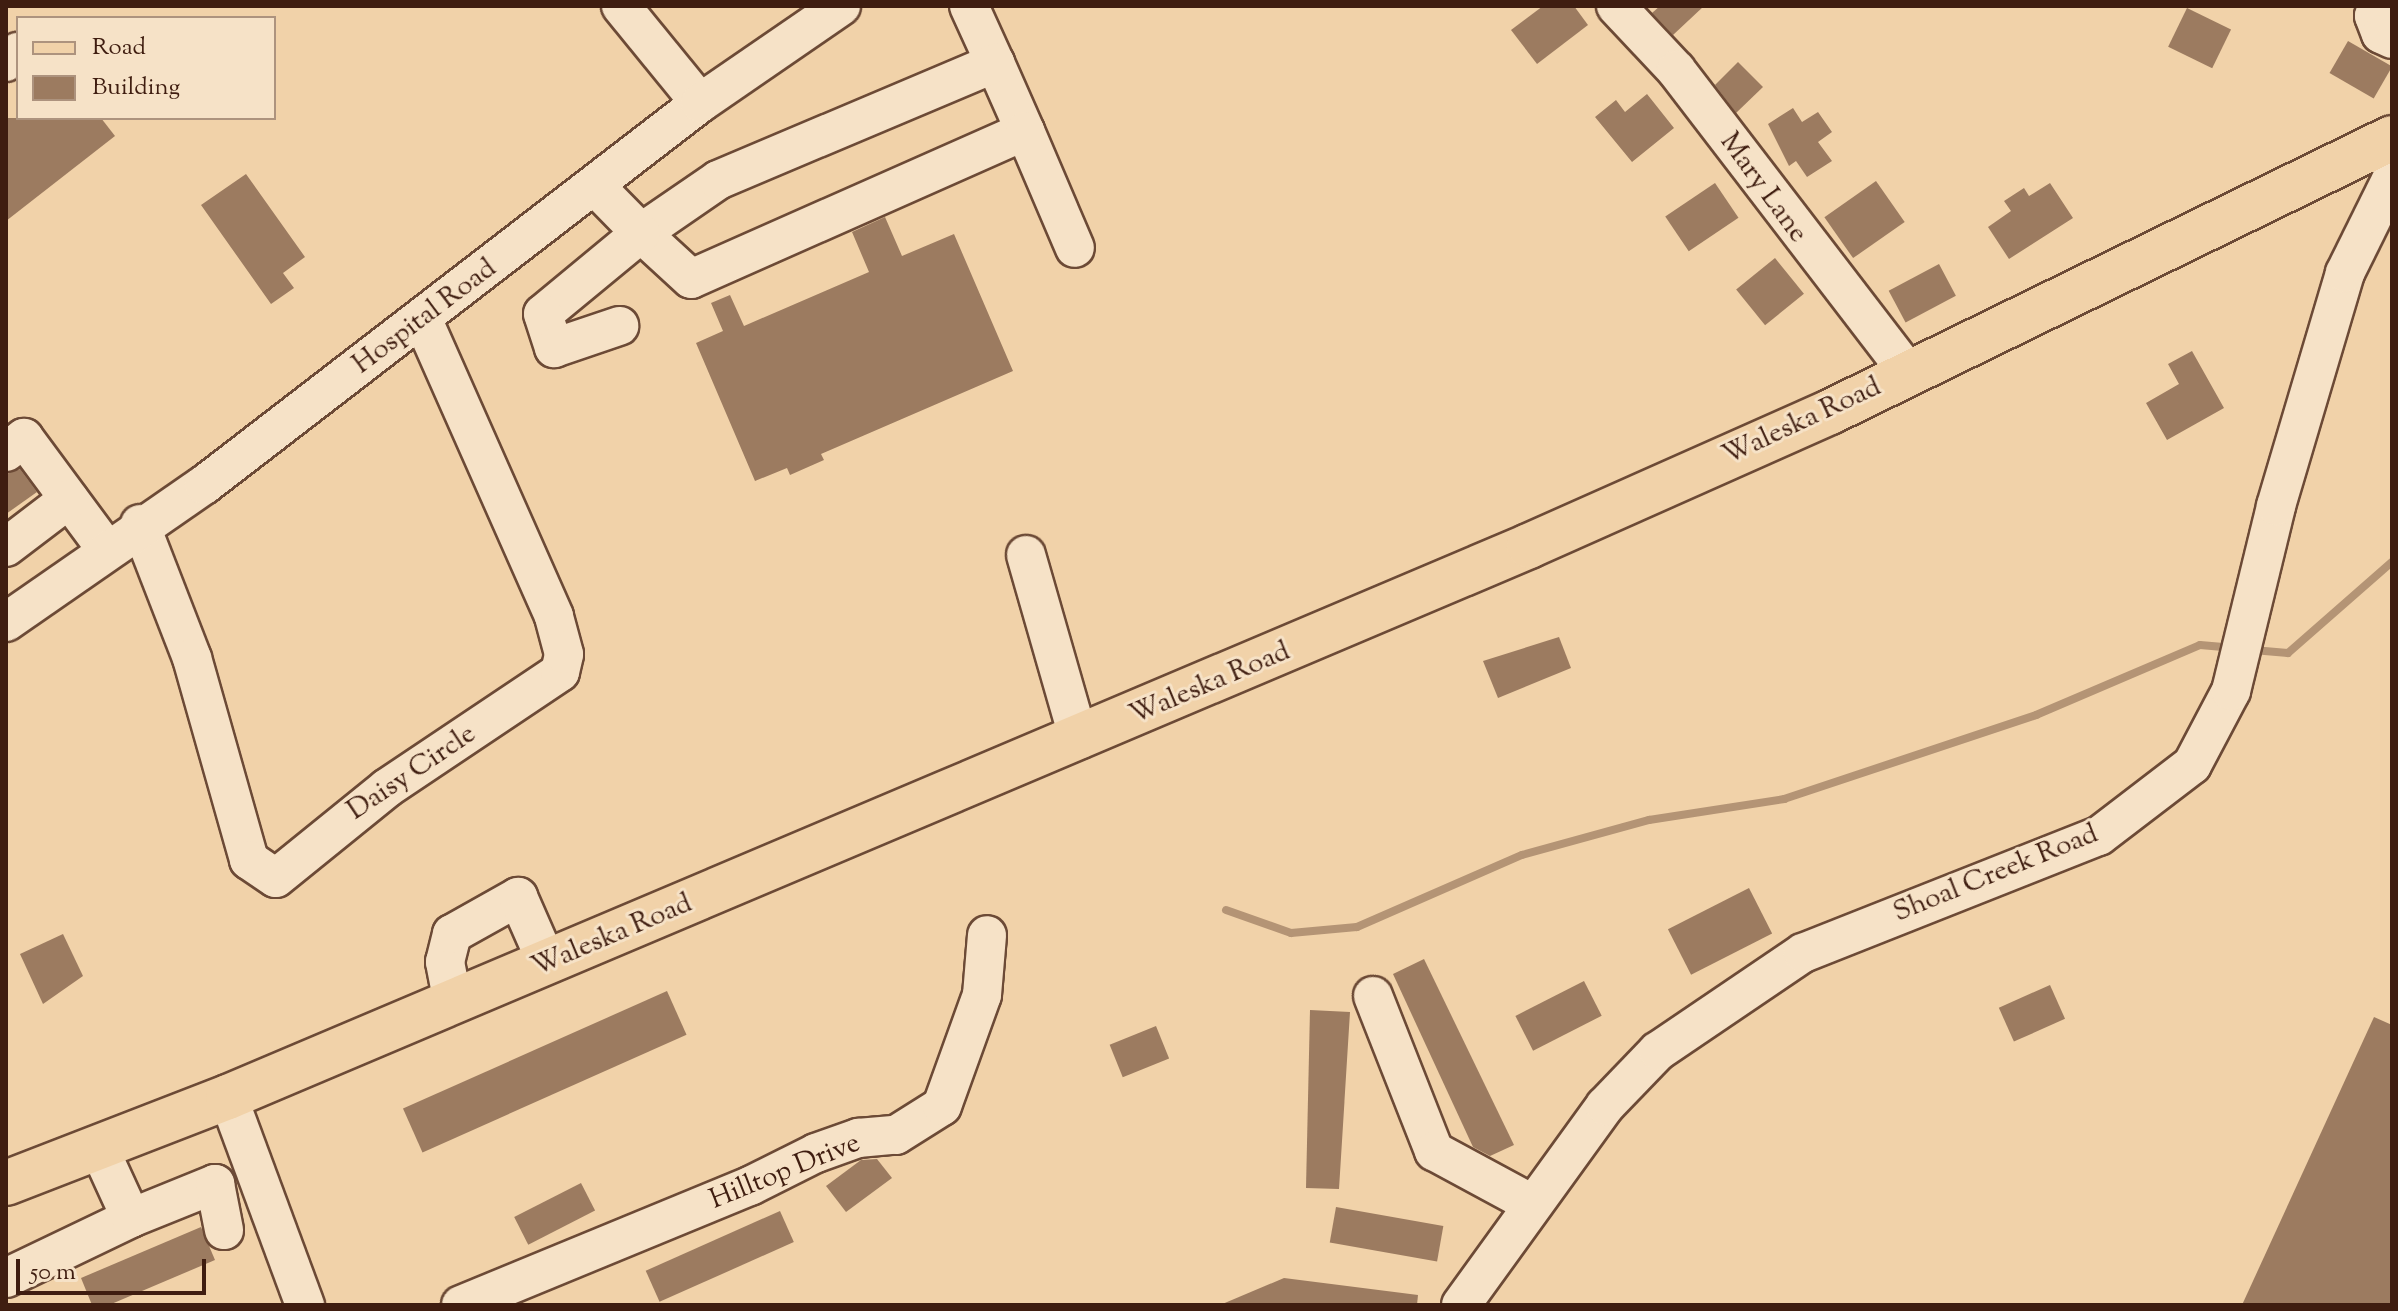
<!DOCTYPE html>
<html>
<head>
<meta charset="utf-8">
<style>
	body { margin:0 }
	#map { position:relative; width:2398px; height:1311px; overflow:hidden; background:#f1d2a9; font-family:"Sorts Mill Goudy",serif }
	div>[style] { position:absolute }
	.stream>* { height:8px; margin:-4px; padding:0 4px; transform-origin:4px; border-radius:4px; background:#b49475 }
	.building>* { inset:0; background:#9c7b60; transform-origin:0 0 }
	.roads { filter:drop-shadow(2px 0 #6c4a36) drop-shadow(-2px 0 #6c4a36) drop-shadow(0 2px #6c4a36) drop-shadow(0 -2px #6c4a36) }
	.minor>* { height:38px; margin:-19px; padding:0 19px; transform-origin:19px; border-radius:19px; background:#f6e2c7 }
	.major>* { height:44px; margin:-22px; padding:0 22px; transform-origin:22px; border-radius:22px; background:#f1d2a9 }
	span { translate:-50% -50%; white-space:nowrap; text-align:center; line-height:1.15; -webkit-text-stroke:6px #f6e2c7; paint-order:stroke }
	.street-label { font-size:28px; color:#3f1d10 }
	.frame { position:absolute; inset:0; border:8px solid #3f1d10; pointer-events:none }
	.legend { position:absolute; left:16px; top:16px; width:260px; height:104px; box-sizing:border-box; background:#f6e2c7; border:2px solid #ad937e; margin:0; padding:10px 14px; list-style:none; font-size:24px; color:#3f1d10 }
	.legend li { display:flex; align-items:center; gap:16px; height:40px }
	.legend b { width:40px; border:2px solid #ad937e }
	.scale { position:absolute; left:16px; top:1259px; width:190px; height:36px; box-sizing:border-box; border:4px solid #3f1d10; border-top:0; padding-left:10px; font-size:24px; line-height:28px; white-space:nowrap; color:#3f1d10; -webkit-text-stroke:6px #f6e2c7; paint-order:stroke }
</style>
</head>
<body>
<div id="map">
	<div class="stream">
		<div style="left:2253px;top:650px;width:35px;rotate:5deg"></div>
		<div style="left:2288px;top:653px;width:138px;rotate:-41.2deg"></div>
		<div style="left:1226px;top:910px;width:69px;rotate:19.5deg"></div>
		<div style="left:1291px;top:933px;width:66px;rotate:-5.2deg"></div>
		<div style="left:1357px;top:927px;width:180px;rotate:-23.6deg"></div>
		<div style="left:1522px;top:855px;width:132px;rotate:-15.4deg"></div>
		<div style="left:1649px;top:820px;width:137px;rotate:-8.8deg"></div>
		<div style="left:1784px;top:799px;width:266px;rotate:-18.4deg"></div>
		<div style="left:2036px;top:715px;width:178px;rotate:-23.1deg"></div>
		<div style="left:2200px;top:645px;width:32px;rotate:5deg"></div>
	</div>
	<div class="building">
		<div style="clip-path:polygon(1543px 6px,1574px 6px,1588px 25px,1537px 64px,1511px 30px)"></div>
		<div style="clip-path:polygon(1660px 6px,1704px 6px,1673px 35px,1652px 13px)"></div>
		<div style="left:2187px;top:8px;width:49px;height:43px;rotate:26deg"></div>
		<div style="left:2348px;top:41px;width:51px;height:37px;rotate:30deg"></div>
		<div style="clip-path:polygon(1738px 62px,1763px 87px,1736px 113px,1715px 85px)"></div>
		<div style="clip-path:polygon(1647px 94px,1674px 128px,1632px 162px,1595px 117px,1616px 100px,1625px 112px)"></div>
		<div style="clip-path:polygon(1793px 108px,1802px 122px,1818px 112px,1832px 132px,1818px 142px,1832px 161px,1807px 177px,1796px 161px,1789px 166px,1768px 124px)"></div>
		<div style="clip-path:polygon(6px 118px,101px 118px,115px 136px,6px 221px)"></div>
		<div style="clip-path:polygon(246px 174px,305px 257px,283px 273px,294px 288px,271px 304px,201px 205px)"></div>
		<div style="left:1876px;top:181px;width:50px;height:63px;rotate:55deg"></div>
		<div style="left:1715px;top:183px;width:42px;height:60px;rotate:56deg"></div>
		<div style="clip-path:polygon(2050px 183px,2073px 218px,2009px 259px,1988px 227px,2011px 211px,2004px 201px,2024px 188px,2029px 196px)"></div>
		<div style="clip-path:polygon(885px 217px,902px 256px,954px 234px,1013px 371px,821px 454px,824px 460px,790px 475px,787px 468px,755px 481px,696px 343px,723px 331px,711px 303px,730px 295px,744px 326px,869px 272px,852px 232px)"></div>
		<div style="left:1775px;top:258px;width:46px;height:50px;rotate:51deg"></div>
		<div style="left:1939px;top:264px;width:36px;height:57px;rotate:62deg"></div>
		<div style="clip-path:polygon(2192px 351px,2224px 408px,2167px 440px,2146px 403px,2179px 384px,2168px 364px)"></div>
		<div style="clip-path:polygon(20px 469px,37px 492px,6px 514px,6px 474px)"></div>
		<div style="clip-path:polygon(1559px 637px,1571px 668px,1498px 698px,1483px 661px)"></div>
		<div style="left:1749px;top:888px;width:51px;height:91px;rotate:63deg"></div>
		<div style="clip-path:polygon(63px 934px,83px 976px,43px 1004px,20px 954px)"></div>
		<div style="clip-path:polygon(1424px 959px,1514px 1145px,1490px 1156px,1473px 1147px,1393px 974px)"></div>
		<div style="left:1584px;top:981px;width:39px;height:77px;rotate:63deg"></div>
		<div style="left:2050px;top:985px;width:37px;height:56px;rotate:66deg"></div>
		<div style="left:667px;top:991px;width:48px;height:289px;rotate:66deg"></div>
		<div style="clip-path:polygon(1310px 1010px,1350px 1012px,1339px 1189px,1306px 1188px)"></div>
		<div style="clip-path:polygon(2374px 1017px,2392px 1025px,2392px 1305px,2242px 1305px)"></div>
		<div style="left:1156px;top:1026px;width:35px;height:50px;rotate:68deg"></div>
		<div style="clip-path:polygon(877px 1159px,892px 1178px,846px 1212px,826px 1186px,861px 1160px)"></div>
		<div style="left:581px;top:1183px;width:31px;height:75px;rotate:63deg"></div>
		<div style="left:1336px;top:1207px;width:109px;height:36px;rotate:10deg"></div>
		<div style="left:780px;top:1211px;width:34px;height:147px;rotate:66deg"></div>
		<div style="clip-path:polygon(201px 1227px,215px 1260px,109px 1305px,92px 1305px,81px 1278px)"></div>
		<div style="clip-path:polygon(1284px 1278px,1418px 1295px,1417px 1305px,1220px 1305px)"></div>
	</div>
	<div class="roads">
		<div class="minor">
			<div style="left:621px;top:6px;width:125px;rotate:50.8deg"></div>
			<div style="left:969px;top:6px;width:63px;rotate:65.5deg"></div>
			<div style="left:995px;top:63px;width:74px;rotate:66.2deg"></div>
			<div style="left:1025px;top:131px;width:365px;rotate:156.1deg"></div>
			<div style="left:691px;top:279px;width:68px;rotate:-137.4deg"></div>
			<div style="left:641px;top:233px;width:93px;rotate:-34.5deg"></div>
			<div style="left:718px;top:180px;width:301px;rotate:-22.9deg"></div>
			<div style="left:1616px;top:6px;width:88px;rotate:46.8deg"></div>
			<div style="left:1676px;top:70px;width:381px;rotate:52.5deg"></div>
			<div style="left:2379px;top:6px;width:11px;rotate:117deg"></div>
			<div style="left:2374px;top:16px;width:19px;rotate:69deg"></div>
			<div style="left:2381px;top:34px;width:12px;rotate:24deg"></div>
			<div style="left:6px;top:62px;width:16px;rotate:-40deg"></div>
			<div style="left:1025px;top:131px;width:127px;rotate:66.9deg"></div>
			<div style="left:595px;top:186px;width:66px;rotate:45.6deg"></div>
			<div style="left:641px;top:233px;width:127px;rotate:140.4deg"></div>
			<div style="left:543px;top:314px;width:36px;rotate:72deg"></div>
			<div style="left:554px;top:348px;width:69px;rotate:-18.7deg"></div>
			<div style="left:6px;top:452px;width:23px;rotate:-38deg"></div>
			<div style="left:24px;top:438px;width:138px;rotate:53.5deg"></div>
			<div style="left:140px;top:524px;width:144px;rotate:68.8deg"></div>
			<div style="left:192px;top:658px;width:210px;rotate:74.2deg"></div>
			<div style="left:249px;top:860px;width:32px;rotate:34deg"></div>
			<div style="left:276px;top:878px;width:143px;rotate:-39deg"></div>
			<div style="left:387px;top:788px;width:208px;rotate:-33.8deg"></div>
			<div style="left:560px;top:672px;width:18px;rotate:-77deg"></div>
			<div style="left:564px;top:654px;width:39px;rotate:-105deg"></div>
			<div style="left:554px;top:616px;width:323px;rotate:-113.9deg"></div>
			<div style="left:6px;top:547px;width:79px;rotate:-37.3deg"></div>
			<div style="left:1026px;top:555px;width:192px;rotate:74deg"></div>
			<div style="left:6px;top:622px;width:241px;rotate:-34.7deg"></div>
			<div style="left:204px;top:485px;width:626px;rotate:-37.6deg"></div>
			<div style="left:700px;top:103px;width:171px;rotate:-34.5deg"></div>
			<div style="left:1373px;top:996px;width:167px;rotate:68.5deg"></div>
			<div style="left:1434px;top:1151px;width:111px;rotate:28.4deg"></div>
			<div style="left:453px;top:1003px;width:42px;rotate:-101deg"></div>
			<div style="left:445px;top:962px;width:29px;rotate:-76deg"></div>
			<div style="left:452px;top:934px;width:76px;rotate:-29.3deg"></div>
			<div style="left:518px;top:897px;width:72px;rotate:66.3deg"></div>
			<div style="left:228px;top:1097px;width:222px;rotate:69.7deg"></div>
			<div style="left:131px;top:1218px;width:91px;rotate:-22deg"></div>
			<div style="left:215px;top:1184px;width:47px;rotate:78.9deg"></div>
			<div style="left:6px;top:1278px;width:139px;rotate:-25.6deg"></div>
			<div style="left:131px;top:1218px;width:79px;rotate:-114.6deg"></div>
			<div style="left:461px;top:1305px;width:313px;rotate:-22.4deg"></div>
			<div style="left:750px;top:1186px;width:74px;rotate:-26.6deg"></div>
			<div style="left:816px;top:1153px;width:45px;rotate:-19.7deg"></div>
			<div style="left:858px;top:1138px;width:38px;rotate:-5deg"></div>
			<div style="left:896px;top:1135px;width:54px;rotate:-32.2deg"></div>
			<div style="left:942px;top:1106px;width:118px;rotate:-70.2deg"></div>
			<div style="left:982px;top:995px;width:60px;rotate:-85.2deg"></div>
			<div style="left:1461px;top:1305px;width:246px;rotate:-54.1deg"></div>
			<div style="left:1605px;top:1106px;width:76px;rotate:-46.1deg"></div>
			<div style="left:1658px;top:1051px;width:175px;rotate:-34.1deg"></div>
			<div style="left:1803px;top:953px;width:318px;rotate:-21.6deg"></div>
			<div style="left:2099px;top:836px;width:117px;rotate:-37.4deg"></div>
			<div style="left:2192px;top:765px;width:84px;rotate:-62.2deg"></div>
			<div style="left:2231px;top:691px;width:190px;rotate:-76.3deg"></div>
			<div style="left:2276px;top:506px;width:243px;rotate:-73.5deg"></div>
			<div style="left:2345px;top:273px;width:106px;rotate:-63.7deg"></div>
		</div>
		<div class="major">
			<div style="left:6px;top:1183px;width:238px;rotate:-21.2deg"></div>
			<div style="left:228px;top:1097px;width:1413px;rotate:-22.95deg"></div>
			<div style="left:1529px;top:546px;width:329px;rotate:-24deg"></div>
			<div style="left:1830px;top:412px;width:625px;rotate:-25.99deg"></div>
		</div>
	</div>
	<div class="street-label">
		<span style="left:1763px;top:188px;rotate:54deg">Mary Lane</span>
		<span style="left:425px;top:317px;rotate:-37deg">Hospital Road</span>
		<span style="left:1802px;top:422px;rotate:-25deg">Waleska Road</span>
		<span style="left:1210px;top:684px;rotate:-23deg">Waleska Road</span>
		<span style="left:412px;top:773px;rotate:-34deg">Daisy Circle</span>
		<span style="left:1996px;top:874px;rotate:-22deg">Shoal Creek Road</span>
		<span style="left:612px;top:936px;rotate:-23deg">Waleska Road</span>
		<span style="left:785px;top:1172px;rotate:-22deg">Hilltop Drive</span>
	</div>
	<div class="frame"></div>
	<ul class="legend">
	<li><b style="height:10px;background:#f1d2a9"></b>Road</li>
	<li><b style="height:22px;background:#9c7b60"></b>Building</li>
	</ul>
	<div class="scale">50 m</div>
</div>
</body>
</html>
